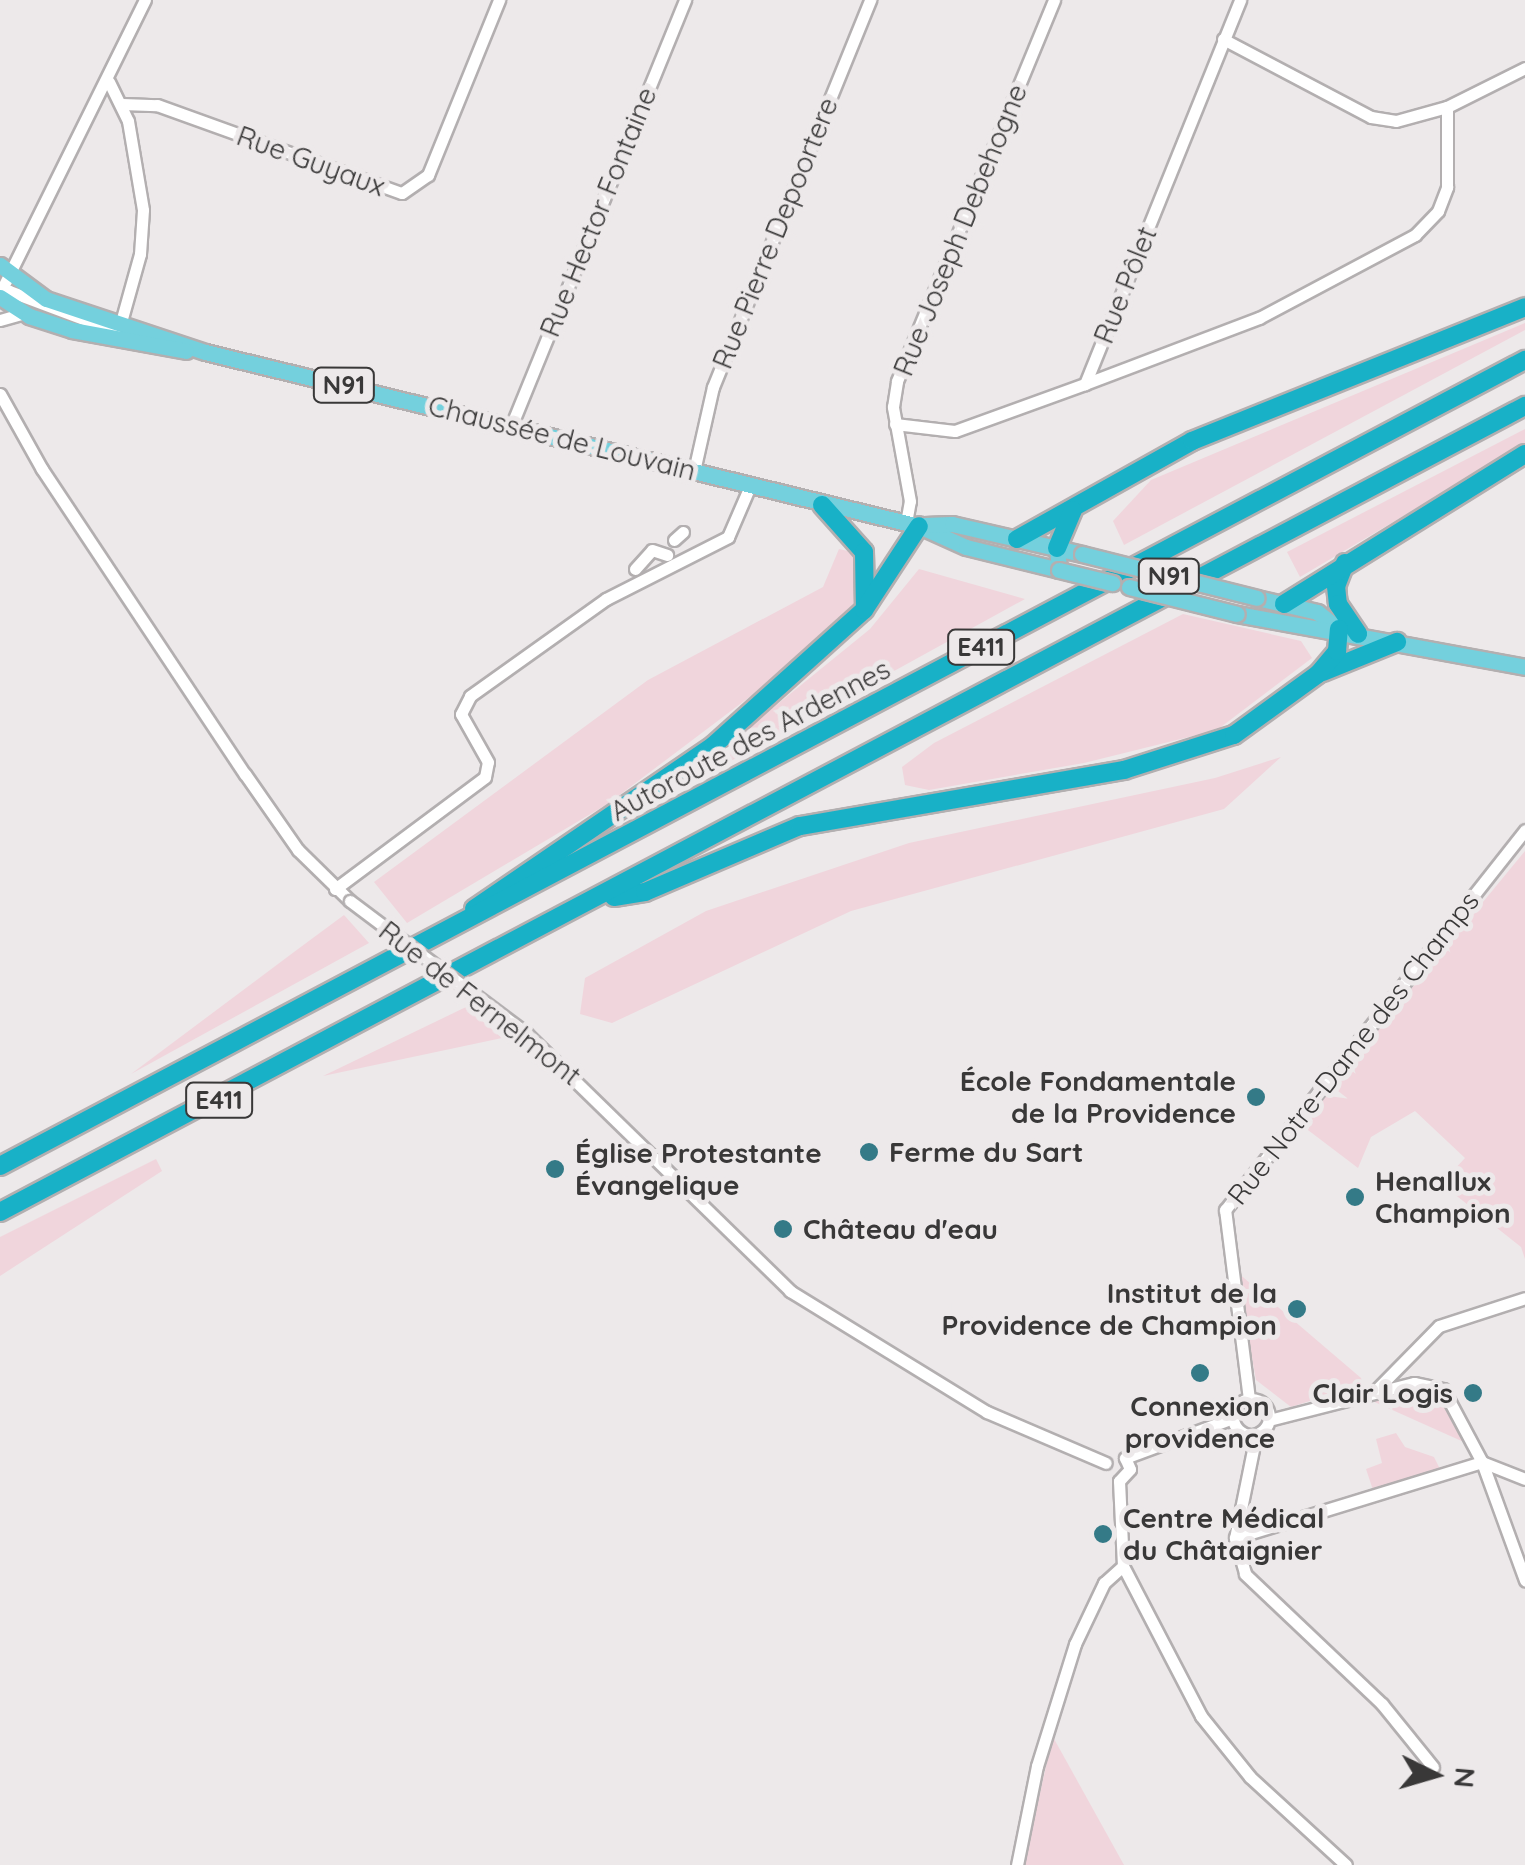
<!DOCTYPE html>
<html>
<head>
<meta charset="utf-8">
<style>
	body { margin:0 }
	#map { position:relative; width:1525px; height:1865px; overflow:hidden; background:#ede9ea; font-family:Quicksand,sans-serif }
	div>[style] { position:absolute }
	.green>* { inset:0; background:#f0d5dc }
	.roads { filter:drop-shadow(2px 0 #b3afb0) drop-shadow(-2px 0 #b3afb0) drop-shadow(0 2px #b3afb0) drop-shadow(0 -2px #b3afb0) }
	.minor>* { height:11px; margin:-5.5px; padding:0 5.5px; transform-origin:5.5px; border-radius:5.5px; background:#fff }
	.minor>.ring { margin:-5.5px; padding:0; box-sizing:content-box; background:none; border:11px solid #fff; border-radius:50% }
	.major>* { height:15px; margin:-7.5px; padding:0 7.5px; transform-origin:7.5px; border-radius:7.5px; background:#74d0dd }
	.highway>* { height:18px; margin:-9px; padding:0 9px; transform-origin:9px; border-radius:9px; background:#18b1c7 }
	.bridges { filter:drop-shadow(2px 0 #b3afb0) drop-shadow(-2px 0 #b3afb0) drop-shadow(0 2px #b3afb0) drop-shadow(0 -2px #b3afb0) }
	.minor-bridge>* { height:11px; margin:-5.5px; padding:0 5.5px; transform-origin:5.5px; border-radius:5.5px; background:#fff }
	.major-bridge>* { height:15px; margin:-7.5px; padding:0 7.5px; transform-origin:7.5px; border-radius:7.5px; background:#74d0dd }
	.dots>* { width:28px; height:28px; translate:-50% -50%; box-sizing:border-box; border:5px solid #ede9ea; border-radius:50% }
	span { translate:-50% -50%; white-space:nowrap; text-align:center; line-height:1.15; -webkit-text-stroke:10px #ede9ea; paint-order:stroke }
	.shield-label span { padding:2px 8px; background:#ede9ea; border:2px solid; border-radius:8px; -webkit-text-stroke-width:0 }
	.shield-label { font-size:25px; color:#393838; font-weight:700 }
	.street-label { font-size:28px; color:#393838 }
	.poi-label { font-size:28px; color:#393838; font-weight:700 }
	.right { translate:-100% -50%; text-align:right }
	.left { translate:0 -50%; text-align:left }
	.north { position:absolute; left:1385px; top:1725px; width:100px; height:100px; -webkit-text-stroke:8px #ede9ea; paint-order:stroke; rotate:95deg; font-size:28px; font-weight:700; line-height:40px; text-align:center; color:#393838 }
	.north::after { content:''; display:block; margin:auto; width:35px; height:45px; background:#393838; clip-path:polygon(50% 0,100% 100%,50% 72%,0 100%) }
</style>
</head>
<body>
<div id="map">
	<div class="green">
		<div style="clip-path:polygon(1525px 323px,1525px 330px,1124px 545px,1113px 521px,1151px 480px)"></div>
		<div style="clip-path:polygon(1525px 429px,1525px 444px,1300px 577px,1287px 552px)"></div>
		<div style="clip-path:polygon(839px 549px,852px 552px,861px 584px,854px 604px,797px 661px,609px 803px,407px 923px,374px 882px,648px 680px,823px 587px)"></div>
		<div style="clip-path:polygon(919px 569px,1025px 599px,727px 763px,731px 742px,870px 629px)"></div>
		<div style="clip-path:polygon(1183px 614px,1301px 641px,1312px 658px,1217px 730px,1084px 763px,929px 790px,905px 785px,902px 767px,934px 743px)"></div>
		<div style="clip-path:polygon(1281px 757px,1224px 809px,851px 911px,612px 1023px,580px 1014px,585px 978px,706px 911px,909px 843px,1215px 778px)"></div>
		<div style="clip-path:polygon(1525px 851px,1525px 1259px,1521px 1247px,1453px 1193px,1451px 1173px,1465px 1158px,1415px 1111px,1371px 1137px,1358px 1168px,1300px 1124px)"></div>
		<div style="clip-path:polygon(344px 915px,369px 943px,131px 1074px,294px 952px)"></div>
		<div style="clip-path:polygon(466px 1007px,502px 1038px,323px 1076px)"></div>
		<div style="clip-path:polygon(156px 1159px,162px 1171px,0 1276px,0 1237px)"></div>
		<div style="clip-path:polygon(1237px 1272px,1361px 1378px,1363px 1384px,1291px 1407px,1256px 1380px)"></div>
		<div style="clip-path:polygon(1412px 1385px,1442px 1392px,1466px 1443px,1370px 1400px,1372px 1393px)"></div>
		<div style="clip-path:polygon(1396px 1433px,1405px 1447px,1434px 1457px,1440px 1469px,1374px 1493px,1366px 1469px,1382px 1463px,1376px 1439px)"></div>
		<div style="clip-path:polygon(1053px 1737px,1124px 1865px,1023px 1865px)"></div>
	</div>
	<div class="roads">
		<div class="minor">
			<div style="left:1223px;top:39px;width:167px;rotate:27.8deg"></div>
			<div style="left:1371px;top:117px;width:25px;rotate:9deg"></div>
			<div style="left:1396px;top:121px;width:53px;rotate:-15.4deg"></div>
			<div style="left:1447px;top:107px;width:87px;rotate:-26.6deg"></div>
			<div style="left:109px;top:82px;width:43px;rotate:64deg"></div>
			<div style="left:128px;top:121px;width:90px;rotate:80.4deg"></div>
			<div style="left:143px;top:210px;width:44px;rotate:93.9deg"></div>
			<div style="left:140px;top:254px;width:71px;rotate:105.6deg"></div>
			<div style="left:122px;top:104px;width:35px;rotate:2deg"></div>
			<div style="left:157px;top:105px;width:260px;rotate:19.8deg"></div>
			<div style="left:402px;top:193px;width:32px;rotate:-35deg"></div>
			<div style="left:428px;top:175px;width:189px;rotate:-67.9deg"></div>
			<div style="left:0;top:293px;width:327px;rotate:-63.7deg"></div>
			<div style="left:0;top:295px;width:10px;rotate:-24deg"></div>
			<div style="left:9px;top:291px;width:116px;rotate:20.6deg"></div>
			<div style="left:0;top:320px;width:25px;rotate:-16deg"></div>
			<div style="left:1085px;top:384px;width:186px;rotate:-20.8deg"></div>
			<div style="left:1259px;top:318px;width:177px;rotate:-28deg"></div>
			<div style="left:1415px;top:235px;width:33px;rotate:-46deg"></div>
			<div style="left:1438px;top:211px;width:26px;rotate:-69deg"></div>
			<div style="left:1447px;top:187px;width:80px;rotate:-90deg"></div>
			<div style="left:0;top:394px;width:86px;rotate:60.8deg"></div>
			<div style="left:42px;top:469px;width:366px;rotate:56.4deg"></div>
			<div style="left:245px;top:774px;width:93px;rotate:55.1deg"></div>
			<div style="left:298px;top:850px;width:73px;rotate:44.4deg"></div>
			<div style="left:512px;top:424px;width:458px;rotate:-67.8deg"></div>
			<div style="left:895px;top:424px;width:60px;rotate:6.7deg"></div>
			<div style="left:955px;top:431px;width:138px;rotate:-19.9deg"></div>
			<div style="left:1085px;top:384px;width:414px;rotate:-68deg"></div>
			<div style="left:694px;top:471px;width:86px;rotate:-77.3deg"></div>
			<div style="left:713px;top:387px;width:418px;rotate:-67.9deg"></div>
			<div style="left:906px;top:523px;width:22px;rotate:-80deg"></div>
			<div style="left:910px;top:501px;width:96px;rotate:-100.3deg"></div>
			<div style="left:893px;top:407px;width:26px;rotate:-81deg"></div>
			<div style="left:897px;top:381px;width:412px;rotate:-67.6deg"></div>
			<div style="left:674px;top:540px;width:12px;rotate:-42deg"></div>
			<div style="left:635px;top:569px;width:25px;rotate:-48deg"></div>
			<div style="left:652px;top:550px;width:16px;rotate:18deg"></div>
			<div style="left:335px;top:889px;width:187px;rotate:-36.7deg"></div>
			<div style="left:485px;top:777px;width:15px;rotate:-79deg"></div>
			<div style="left:488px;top:762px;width:55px;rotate:-119.4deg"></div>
			<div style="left:461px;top:714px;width:20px;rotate:-63deg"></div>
			<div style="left:470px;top:696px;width:167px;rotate:-35.5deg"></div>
			<div style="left:606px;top:599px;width:137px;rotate:-26.9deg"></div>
			<div style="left:728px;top:537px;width:56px;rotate:-66.7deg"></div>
			<div style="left:527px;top:1034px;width:368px;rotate:44.3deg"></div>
			<div style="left:790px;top:1291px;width:231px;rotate:31.6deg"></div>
			<div style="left:987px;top:1412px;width:129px;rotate:23.2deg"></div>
			<div style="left:1377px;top:1389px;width:88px;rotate:-45.5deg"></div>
			<div style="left:1439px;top:1326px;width:90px;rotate:-18deg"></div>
			<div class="ring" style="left:1233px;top:1399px;width:25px;height:25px"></div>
			<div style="left:1249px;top:1399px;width:191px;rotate:-97.2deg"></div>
			<div style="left:1225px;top:1210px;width:484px;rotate:-51.7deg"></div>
			<div style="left:1269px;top:1420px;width:150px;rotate:-14.3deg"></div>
			<div style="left:1414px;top:1383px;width:30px;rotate:12deg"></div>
			<div style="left:1443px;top:1389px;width:83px;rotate:61.9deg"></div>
			<div style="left:1482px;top:1462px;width:126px;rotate:70deg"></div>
			<div style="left:1256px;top:1435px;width:105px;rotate:101.5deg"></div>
			<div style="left:1235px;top:1538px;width:37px;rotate:74deg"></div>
			<div style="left:1245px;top:1574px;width:189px;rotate:43.5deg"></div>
			<div style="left:1382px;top:1704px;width:81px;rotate:51deg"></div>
			<div style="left:1125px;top:1458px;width:115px;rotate:-20.3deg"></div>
			<div style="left:1482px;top:1462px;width:46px;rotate:21.6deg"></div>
			<div style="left:1119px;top:1481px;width:85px;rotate:87.3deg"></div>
			<div style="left:1123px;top:1566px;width:169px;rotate:62.5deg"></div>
			<div style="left:1201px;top:1716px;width:78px;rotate:51.2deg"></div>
			<div style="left:1250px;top:1777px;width:130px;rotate:42.5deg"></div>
			<div style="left:1119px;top:1481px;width:16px;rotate:-47deg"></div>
			<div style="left:1130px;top:1469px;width:12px;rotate:-114deg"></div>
			<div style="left:1235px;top:1538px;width:258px;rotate:-17.1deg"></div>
			<div style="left:1017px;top:1865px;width:101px;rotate:-78.6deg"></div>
			<div style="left:1037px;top:1766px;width:128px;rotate:-72.7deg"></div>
			<div style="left:1075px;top:1644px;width:68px;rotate:-64.6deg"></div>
			<div style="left:1104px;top:1583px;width:25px;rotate:-42deg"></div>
		</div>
		<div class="major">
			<div style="left:0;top:265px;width:57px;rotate:36.5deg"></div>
			<div style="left:46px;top:299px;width:168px;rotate:18.4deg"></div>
			<div style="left:205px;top:352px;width:735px;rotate:13.7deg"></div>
			<div style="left:919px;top:526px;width:51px;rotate:24.1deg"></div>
			<div style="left:966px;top:547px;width:96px;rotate:13.9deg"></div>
			<div style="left:1059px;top:570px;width:22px;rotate:-95deg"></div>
			<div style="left:0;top:297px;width:35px;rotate:33deg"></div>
			<div style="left:29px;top:316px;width:45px;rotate:18deg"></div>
			<div style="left:72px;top:330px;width:116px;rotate:10.4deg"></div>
			<div style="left:924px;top:525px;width:28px;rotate:-2deg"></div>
			<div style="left:952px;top:524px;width:133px;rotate:13deg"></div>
			<div style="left:1257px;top:598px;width:62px;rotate:13.1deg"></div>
			<div style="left:1317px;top:612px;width:28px;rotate:38deg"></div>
			<div style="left:1237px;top:614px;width:293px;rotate:10.4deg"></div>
		</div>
		<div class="highway">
			<div style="left:822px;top:505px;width:63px;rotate:48.2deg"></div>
			<div style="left:864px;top:552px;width:55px;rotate:89deg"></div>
			<div style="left:1017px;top:539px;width:201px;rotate:-29.2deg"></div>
			<div style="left:1192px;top:441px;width:359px;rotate:-21.9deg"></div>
			<div style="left:1057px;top:548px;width:41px;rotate:-67.2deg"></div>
			<div style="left:1345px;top:563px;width:25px;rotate:111deg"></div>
			<div style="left:1336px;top:586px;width:18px;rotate:84deg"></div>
			<div style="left:1338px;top:604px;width:36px;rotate:56deg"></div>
			<div style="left:1284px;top:604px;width:284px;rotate:-31.9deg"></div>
			<div style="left:1323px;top:672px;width:80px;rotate:-22.1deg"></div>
			<div style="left:614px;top:897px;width:31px;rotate:-9deg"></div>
			<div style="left:645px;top:892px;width:168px;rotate:-23.1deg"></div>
			<div style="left:800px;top:826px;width:329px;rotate:-9.8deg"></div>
			<div style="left:1124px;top:770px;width:115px;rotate:-17.7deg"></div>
			<div style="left:1234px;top:735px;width:104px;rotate:-36deg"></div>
			<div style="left:1318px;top:674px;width:30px;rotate:-50deg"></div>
			<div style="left:1337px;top:651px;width:22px;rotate:-85deg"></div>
			<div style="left:474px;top:909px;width:291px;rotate:-34.3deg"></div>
			<div style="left:714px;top:745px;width:202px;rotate:-42deg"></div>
			<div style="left:864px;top:610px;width:100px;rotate:-56.8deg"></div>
			<div style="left:0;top:1166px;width:1725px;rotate:-27.86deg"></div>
			<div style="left:0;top:1212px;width:1725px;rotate:-27.86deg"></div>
		</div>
	</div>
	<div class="bridges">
		<div class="minor-bridge">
			<div style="left:350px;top:901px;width:221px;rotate:36.9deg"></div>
		</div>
		<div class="major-bridge">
			<div style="left:1082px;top:554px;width:180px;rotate:14.1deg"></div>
			<div style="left:1059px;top:570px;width:55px;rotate:13.8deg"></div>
			<div style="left:1129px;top:587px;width:111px;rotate:14deg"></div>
		</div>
	</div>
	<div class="dots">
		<div style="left:1256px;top:1097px;background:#347a87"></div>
		<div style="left:869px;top:1152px;background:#347a87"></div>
		<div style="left:555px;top:1169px;background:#347a87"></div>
		<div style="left:1355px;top:1197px;background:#347a87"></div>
		<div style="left:783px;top:1229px;background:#347a87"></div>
		<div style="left:1297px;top:1309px;background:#347a87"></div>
		<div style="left:1200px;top:1373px;background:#347a87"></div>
		<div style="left:1473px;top:1393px;background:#347a87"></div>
		<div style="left:1103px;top:1534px;background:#347a87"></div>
	</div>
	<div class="shield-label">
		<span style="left:344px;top:385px">N91</span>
		<span style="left:1169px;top:576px">N91</span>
		<span style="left:981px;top:647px">E411</span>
		<span style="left:219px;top:1100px">E411</span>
	</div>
	<div class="street-label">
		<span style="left:311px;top:161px;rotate:20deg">Rue Guyaux</span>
		<span style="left:598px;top:212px;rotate:-68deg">Rue Hector Fontaine</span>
		<span style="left:960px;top:230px;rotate:-68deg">Rue Joseph Debehogne</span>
		<span style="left:775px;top:233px;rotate:-68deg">Rue Pierre Depoortere</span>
		<span style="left:1125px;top:285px;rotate:-68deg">Rue Pôlet</span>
		<span style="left:562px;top:438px;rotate:14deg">Chaussée de Louvain</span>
		<span style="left:750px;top:740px;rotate:-28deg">Autoroute des Ardennes</span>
		<span style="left:480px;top:1003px;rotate:38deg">Rue de Fernelmont</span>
		<span style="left:1353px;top:1048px;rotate:-52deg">Rue Notre-Dame des Champs</span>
	</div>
	<div class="poi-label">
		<span class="right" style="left:1236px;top:1097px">École Fondamentale<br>de la Providence</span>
		<span class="left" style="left:889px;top:1152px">Ferme du Sart</span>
		<span class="left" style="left:575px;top:1169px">Église Protestante<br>Évangelique</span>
		<span class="left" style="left:1375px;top:1197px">Henallux<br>Champion</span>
		<span class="left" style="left:803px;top:1229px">Château d'eau</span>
		<span class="right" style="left:1277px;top:1309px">Institut de la<br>Providence de Champion</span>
		<span class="right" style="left:1453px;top:1393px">Clair Logis</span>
		<span style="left:1200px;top:1422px">Connexion<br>providence</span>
		<span class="left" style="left:1123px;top:1534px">Centre Médical<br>du Châtaignier</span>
	</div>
	<div class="north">N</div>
</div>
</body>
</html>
